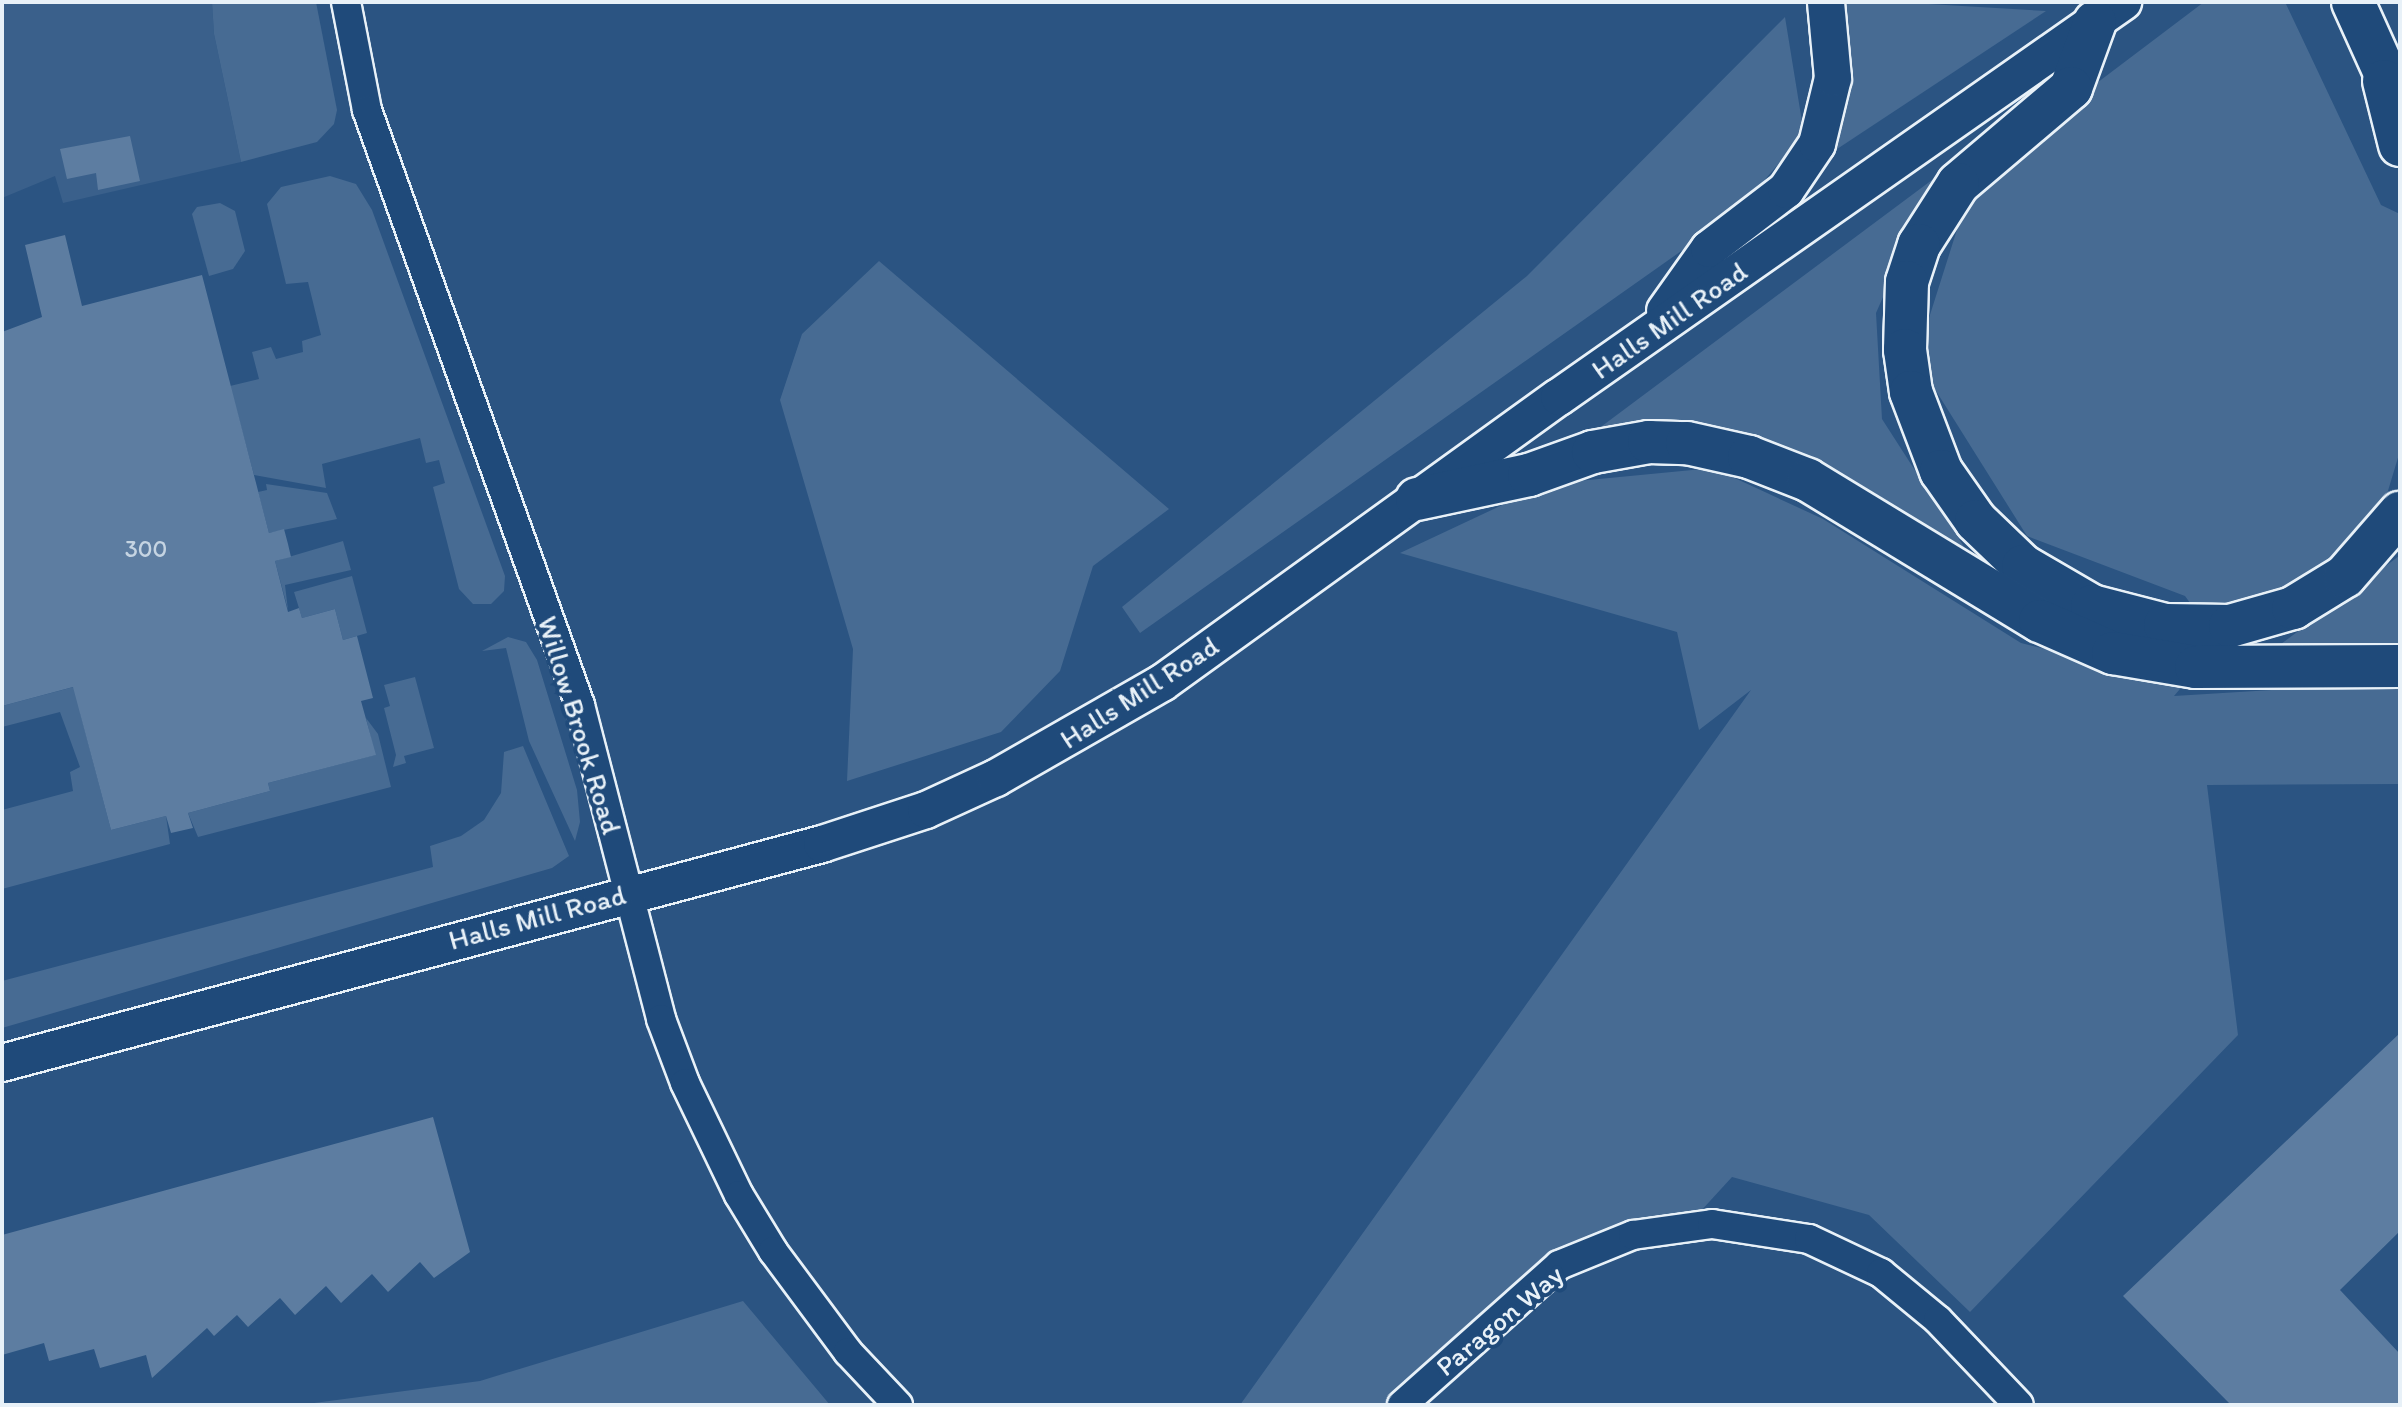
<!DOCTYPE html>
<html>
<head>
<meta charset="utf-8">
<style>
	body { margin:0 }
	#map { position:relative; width:2402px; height:1407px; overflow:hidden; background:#2b5482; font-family:Itim,sans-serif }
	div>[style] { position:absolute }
	.built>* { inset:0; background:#3a608b }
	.green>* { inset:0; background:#476b93 }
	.building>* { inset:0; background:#5d7da1 }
	.roads { filter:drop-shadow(2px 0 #e8f1f8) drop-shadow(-2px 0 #e8f1f8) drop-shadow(0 2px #e8f1f8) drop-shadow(0 -2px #e8f1f8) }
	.minor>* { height:28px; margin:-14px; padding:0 14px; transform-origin:14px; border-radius:14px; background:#1f4a7a }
	.major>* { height:36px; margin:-18px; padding:0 18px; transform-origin:18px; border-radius:18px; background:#1f4a7a }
	.highway>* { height:42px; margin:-21px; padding:0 21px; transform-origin:21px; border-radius:21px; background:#1f4a7a }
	span { translate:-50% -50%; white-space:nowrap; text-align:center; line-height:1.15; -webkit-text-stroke:8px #1f4a7a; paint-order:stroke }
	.number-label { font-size:24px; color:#c5d4e2 }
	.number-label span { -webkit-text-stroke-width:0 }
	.street-label { font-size:28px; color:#e8f1f8 }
	.frame { position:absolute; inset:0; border:4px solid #e8f1f8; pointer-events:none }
</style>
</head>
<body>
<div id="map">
	<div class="built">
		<div style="clip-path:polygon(2px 2px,212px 2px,214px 34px,241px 162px,63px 203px,55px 176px,2px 198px)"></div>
	</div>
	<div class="green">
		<div style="clip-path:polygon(212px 2px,316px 2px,337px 110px,334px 124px,317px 142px,241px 162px,214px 34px)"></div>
		<div style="clip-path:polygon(1841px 2px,1895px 2px,2046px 11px,1828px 155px)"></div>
		<div style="clip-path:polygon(2204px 2px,2285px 2px,2381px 205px,2400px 214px,2400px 451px,2381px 514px,2344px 563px,2245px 613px,2201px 618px,2185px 596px,2027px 536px,1916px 359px,1974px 176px)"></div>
		<div style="clip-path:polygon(1785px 17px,1804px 134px,1738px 211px,1140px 633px,1122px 607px,1527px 276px)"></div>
		<div style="clip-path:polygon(330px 176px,356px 184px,372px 210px,505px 576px,504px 591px,491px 604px,473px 604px,459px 589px,433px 487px,445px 483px,439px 460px,426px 463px,420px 438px,322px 464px,326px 488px,254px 475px,230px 386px,259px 379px,252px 352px,271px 347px,276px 359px,303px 352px,302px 341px,321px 335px,308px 282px,286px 284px,267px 204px,281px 187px)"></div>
		<div style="clip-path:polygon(1936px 177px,1876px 313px,1882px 419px,1979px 570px,1685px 428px,1598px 429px)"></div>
		<div style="clip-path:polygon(220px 203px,235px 211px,245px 251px,233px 269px,209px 276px,192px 214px,197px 207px)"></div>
		<div style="clip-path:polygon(879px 261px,1169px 509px,1093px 566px,1060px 671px,1001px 732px,847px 781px,853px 649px,780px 400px,802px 334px)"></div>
		<div style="clip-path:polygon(1713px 468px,1823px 519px,2021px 643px,2185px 683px,2174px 696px,2400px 682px,2400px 784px,2207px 785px,2238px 1035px,1970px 1312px,1869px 1215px,1732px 1177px,1688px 1225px,1538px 1275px,1397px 1405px,1240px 1405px,1751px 690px,1699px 730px,1677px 632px,1400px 553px,1547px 484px)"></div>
		<div style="clip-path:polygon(266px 484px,327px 493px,337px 519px,269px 533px,258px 492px,267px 490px)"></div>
		<div style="clip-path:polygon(343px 541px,351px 570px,285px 585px,288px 610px,275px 561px)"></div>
		<div style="clip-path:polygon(2400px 554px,2400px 646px,2277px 647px,2399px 556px)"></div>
		<div style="clip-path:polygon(352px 576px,367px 633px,343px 640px,335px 609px,302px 618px,294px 592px)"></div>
		<div style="clip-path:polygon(508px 637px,526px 642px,537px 660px,577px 790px,580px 822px,575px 841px,529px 741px,506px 648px,482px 651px)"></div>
		<div style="clip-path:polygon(115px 676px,80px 712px,111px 830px,166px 816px,170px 844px,2px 889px,2px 810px,73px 791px,70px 772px,80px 767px,60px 712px,2px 727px,2px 706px)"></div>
		<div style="clip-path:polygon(415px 677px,434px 748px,404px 756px,406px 763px,393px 767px,396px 755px,384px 708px,390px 706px,384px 685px)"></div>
		<div style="clip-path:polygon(366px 718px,378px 734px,391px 787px,198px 837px,188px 813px,270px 791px,268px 783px,375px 755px)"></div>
		<div style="clip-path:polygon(523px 746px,569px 856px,552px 868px,2px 1028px,2px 981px,433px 867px,430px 846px,461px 836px,484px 820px,501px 793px,504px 752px)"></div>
		<div style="clip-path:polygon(743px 1301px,830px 1405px,299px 1405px,480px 1381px)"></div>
	</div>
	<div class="building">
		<div style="clip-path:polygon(130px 136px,140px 181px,98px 190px,96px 173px,67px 179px,60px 149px)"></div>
		<div style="clip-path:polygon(65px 235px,82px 306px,202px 275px,269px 533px,284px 529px,288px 544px,291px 557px,275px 561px,288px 612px,299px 608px,302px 618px,335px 609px,343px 640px,357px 636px,373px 698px,361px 701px,376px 755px,268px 783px,270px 791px,188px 813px,193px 828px,171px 833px,166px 816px,111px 830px,73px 687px,2px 706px,2px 332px,42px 317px,25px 245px)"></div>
		<div style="clip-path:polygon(2400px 1033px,2400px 1231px,2340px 1290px,2400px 1354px,2400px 1405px,2231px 1405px,2123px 1296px)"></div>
		<div style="clip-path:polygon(433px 1117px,470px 1252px,434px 1278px,420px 1262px,388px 1292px,372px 1274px,341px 1303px,326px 1286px,295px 1315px,280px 1298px,248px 1327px,237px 1315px,214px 1336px,207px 1328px,152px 1378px,146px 1355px,100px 1368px,94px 1349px,49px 1361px,44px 1343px,2px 1355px,2px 1235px)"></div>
	</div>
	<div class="roads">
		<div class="minor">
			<div style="left:346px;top:2px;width:110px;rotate:79deg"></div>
			<div style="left:367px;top:110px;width:632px;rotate:70.3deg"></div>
			<div style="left:580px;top:705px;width:324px;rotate:75.5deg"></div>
			<div style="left:661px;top:1019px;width:68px;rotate:69.4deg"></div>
			<div style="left:685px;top:1083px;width:124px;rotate:64.3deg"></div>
			<div style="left:739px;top:1195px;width:66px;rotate:58.7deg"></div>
			<div style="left:773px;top:1251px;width:126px;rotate:53.4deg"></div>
			<div style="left:848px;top:1352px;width:73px;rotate:46.7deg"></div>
			<div style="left:1402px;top:1405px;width:210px;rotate:-41.7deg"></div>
			<div style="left:1559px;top:1265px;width:80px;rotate:-22.1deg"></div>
			<div style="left:1633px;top:1235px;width:80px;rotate:-7.9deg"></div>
			<div style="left:1712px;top:1224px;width:98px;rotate:8.8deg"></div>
			<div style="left:1809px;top:1239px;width:80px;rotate:25.3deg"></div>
			<div style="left:1881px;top:1273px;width:74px;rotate:39.5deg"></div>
			<div style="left:1938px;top:1320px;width:117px;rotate:46.4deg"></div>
		</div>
		<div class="major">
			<div style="left:1665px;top:311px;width:76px;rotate:-54.6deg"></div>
			<div style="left:1709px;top:249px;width:97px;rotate:-37.5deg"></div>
			<div style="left:1786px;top:190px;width:55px;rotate:-56deg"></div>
			<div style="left:1817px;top:144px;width:68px;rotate:-76.4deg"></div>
			<div style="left:1833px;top:78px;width:76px;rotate:-95.3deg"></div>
			<div style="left:2px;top:1063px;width:849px;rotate:-14.95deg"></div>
			<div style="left:822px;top:844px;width:109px;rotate:-18.1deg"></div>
			<div style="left:926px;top:810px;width:77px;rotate:-24.6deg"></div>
			<div style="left:996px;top:778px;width:191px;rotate:-29.8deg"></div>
			<div style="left:1162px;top:683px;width:489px;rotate:-35.8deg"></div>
			<div style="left:1559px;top:397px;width:689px;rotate:-35.01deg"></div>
		</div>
		<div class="highway">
			<div style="left:2353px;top:2px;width:114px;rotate:65.7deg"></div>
			<div style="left:2095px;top:22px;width:70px;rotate:110deg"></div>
			<div style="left:2071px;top:88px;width:148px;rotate:139.7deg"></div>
			<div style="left:1958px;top:184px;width:72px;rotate:122.6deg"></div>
			<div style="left:1919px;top:245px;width:39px;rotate:108deg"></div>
			<div style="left:1907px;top:282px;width:68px;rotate:91.7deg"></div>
			<div style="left:1905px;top:350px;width:42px;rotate:81.9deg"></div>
			<div style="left:1911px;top:392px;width:85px;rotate:69.2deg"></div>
			<div style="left:1941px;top:471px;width:61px;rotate:55deg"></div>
			<div style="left:1976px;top:521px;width:65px;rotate:43.8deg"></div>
			<div style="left:2023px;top:566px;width:80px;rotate:30.1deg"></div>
			<div style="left:2092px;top:606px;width:75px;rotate:14.6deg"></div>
			<div style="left:2165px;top:625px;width:65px;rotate:0.9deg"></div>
			<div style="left:2230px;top:626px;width:66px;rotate:-15.9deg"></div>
			<div style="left:2293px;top:608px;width:61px;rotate:-31.6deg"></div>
			<div style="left:2345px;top:576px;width:84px;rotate:-48.9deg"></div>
			<div style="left:2384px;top:81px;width:66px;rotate:76deg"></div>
			<div style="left:1417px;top:499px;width:115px;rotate:-12.1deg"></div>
			<div style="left:1529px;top:475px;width:68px;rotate:-19.8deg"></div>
			<div style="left:1593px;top:452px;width:57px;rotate:-10.1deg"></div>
			<div style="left:1649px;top:442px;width:38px;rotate:2deg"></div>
			<div style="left:1687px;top:443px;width:64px;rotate:12.7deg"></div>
			<div style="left:1749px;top:457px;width:63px;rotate:21.3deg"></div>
			<div style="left:1808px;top:480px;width:271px;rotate:31.3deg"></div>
			<div style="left:2040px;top:621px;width:80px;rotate:23.7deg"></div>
			<div style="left:2113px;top:653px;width:84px;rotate:9.6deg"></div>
			<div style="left:2196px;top:667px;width:204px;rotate:-0.3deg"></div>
		</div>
	</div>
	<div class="number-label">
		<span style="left:146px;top:549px">300</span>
	</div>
	<div class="street-label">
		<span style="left:1669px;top:320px;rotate:-35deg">Halls Mill Road</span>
		<span style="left:1139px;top:692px;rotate:-33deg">Halls Mill Road</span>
		<span style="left:580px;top:725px;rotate:73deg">Willow Brook Road</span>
		<span style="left:537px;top:917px;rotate:-15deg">Halls Mill Road</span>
		<span style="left:1499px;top:1320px;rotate:-40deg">Paragon Way</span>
	</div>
	<div class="frame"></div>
</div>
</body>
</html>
